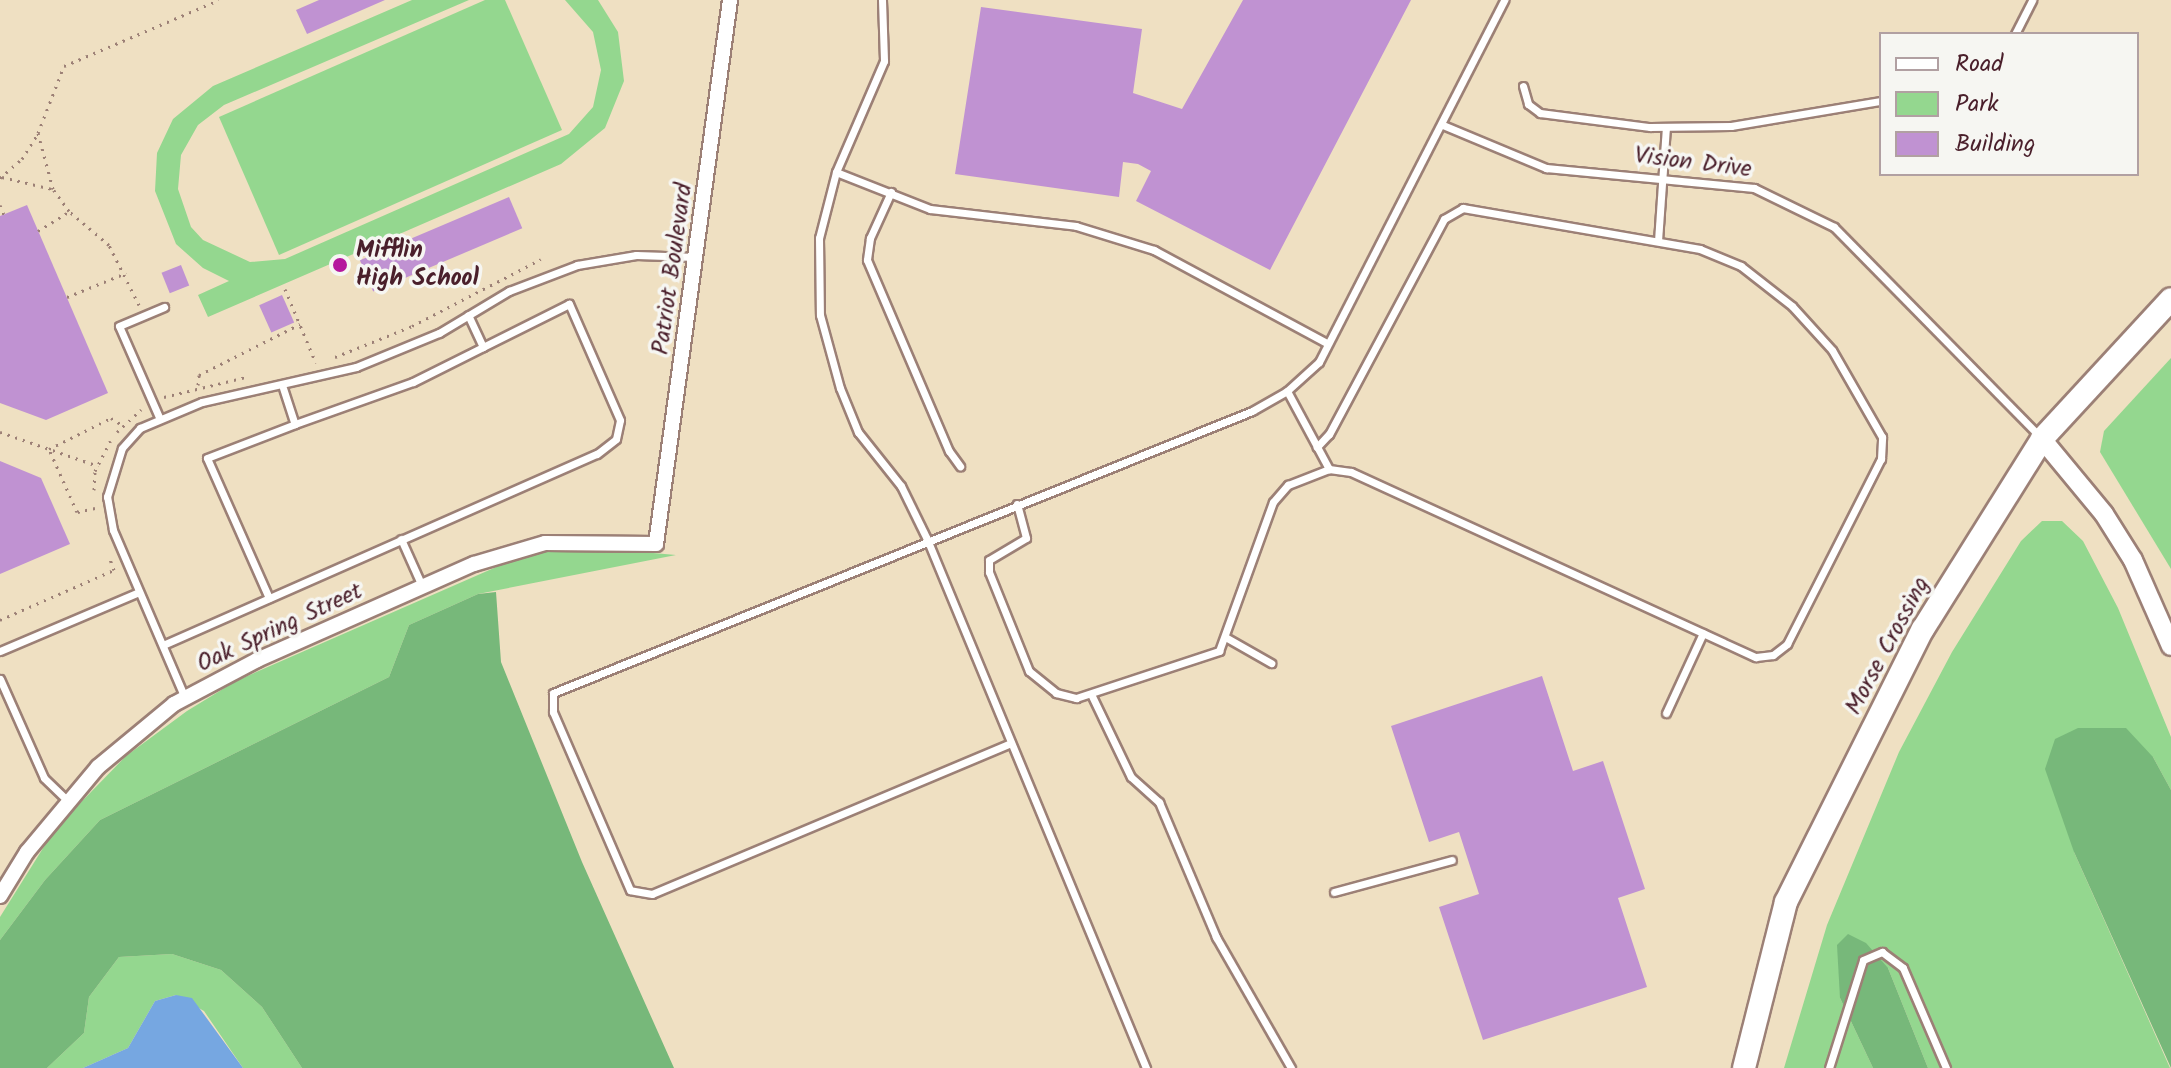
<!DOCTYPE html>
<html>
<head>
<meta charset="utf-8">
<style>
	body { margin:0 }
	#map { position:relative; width:2171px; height:1068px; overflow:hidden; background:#efe0c2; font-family:Kalam,sans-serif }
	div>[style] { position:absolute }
	.green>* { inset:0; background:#94d78f }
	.forest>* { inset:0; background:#77b87a }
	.water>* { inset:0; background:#76a7e1 }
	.building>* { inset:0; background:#c092d2; transform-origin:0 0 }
	.path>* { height:3px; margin-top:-1.5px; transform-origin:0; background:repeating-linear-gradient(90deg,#9c8076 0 2px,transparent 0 8px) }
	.roads { filter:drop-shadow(2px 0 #9c8076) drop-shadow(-2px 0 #9c8076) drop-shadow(0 2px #9c8076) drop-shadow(0 -2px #9c8076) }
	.service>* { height:7px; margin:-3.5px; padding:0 3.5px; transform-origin:3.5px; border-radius:3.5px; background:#fff }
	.minor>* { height:14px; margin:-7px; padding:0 7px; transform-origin:7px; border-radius:7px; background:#fff }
	.tertiary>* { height:18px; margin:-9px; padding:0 9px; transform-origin:9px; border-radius:9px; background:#fff }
	.secondary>* { height:22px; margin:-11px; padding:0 11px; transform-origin:11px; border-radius:11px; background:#fff }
	.dots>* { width:22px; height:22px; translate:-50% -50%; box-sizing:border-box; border:4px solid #f6f6f2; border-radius:50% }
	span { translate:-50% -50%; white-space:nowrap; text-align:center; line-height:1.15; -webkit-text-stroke:7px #f6f6f2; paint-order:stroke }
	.street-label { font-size:24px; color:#4a1f2b }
	.poi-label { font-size:24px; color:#4a1f2b; font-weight:700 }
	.left { translate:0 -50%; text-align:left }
	.legend { position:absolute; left:1879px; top:32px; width:260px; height:144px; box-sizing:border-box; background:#f6f6f2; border:2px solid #b1a0a2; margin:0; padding:10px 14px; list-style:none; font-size:24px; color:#4a1f2b }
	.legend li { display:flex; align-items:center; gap:16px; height:40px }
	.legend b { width:40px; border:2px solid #b1a0a2 }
</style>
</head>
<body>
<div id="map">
	<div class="green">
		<div style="clip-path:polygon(412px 0,469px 0,224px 105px,198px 125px,181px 155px,178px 189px,191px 227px,203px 240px,250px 262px,285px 259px,569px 134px,593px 107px,601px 70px,593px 32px,565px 0,598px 0,618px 32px,624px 81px,605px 128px,561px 164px,208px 317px,198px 295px,229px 281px,203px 268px,176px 244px,155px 191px,157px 153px,173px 119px,213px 86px)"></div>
		<div style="clip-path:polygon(485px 0,505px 0,562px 130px,279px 255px,219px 117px)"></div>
		<div style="clip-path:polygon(2171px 358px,2171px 569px,2100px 452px,2104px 431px)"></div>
		<div style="clip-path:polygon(2042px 521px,2062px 521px,2083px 541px,2118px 608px,2171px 737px,2171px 790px,2153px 757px,2074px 852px,2170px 1068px,1928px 1068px,1888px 968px,1840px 998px,1873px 1068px,1784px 1068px,1827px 925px,1899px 752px,1952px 652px,2021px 541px)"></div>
		<div style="clip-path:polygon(596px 548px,676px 555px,478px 594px,409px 625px,389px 677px,100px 820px,45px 880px,0 940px,0 917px,55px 829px,126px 756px,187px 711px,236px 681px,510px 561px,556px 549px)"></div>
		<div style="clip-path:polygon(172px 954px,221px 970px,262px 1007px,302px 1068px,243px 1068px,204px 1011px,176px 995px,155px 1001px,128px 1048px,83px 1068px,47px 1068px,84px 1033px,89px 997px,119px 957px)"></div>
	</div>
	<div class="forest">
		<div style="clip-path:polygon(496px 592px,501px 662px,582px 862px,674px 1068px,302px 1068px,262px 1007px,221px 970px,172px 954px,119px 957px,89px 997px,84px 1033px,47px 1068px,0 1068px,0 940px,45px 880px,100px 820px,389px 677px,409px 625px,478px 594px)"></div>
		<div style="clip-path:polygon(2078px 728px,2126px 728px,2153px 757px,2171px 790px,2171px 1068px,2074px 852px,2045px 769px,2055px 739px)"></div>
		<div style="clip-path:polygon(1848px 934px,1866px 943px,1888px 968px,1928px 1068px,1873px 1068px,1840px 998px,1837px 945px)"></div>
	</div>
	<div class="water">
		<div style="clip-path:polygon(176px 995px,192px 998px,243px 1068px,83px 1068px,128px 1048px,155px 1001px)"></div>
	</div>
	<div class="building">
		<div style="clip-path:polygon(319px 0,385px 0,307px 34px,296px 10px)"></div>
		<div style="clip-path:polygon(1243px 0,1411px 0,1270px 270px,1136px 201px,1151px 171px,1138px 164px,1123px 162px,1119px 197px,955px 174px,981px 7px,1142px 29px,1133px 93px,1182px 109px)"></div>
		<div style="left:509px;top:197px;width:34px;height:162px;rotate:67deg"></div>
		<div style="clip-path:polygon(27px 205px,108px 393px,46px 420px,0 403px,0 216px)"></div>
		<div style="left:181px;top:265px;width:22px;height:21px;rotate:68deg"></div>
		<div style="left:282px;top:295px;width:30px;height:25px;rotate:66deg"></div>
		<div style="clip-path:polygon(0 461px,41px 478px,70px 544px,0 574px)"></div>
		<div style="clip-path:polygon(1542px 676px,1573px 771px,1603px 761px,1645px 889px,1618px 898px,1647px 987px,1483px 1040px,1439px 907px,1479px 894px,1459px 832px,1429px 842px,1391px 726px)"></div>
	</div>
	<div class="path">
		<div style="left:2px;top:177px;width:51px;rotate:13.5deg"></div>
		<div style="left:0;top:178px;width:29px;rotate:-41deg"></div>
		<div style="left:22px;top:159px;width:31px;rotate:-58deg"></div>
		<div style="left:0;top:205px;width:11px;rotate:68deg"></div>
		<div style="left:38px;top:231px;width:36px;rotate:-32deg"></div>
		<div style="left:285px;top:289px;width:80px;rotate:67.3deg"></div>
		<div style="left:67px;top:297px;width:64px;rotate:-22.1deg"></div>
		<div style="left:139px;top:305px;width:67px;rotate:-116.6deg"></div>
		<div style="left:109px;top:245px;width:52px;rotate:-139.6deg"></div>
		<div style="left:69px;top:211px;width:27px;rotate:-126deg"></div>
		<div style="left:53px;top:189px;width:58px;rotate:-105deg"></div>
		<div style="left:38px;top:133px;width:72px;rotate:-68.8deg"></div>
		<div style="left:64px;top:66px;width:168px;rotate:-23.1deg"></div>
		<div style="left:335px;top:357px;width:83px;rotate:-21.9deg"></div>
		<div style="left:412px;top:326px;width:145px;rotate:-27.4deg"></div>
		<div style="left:198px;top:385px;width:10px;rotate:-84deg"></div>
		<div style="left:199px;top:375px;width:113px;rotate:-26.8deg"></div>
		<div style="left:164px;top:397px;width:84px;rotate:-13.7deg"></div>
		<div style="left:0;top:432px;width:104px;rotate:19.1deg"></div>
		<div style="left:117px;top:432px;width:33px;rotate:-43deg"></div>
		<div style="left:94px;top:490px;width:19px;rotate:-87deg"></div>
		<div style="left:95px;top:471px;width:34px;rotate:-63deg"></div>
		<div style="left:95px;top:508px;width:18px;rotate:167deg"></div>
		<div style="left:77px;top:512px;width:69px;rotate:-114deg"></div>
		<div style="left:49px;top:449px;width:69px;rotate:-26.6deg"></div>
		<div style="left:111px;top:418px;width:13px;rotate:32deg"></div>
		<div style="left:0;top:620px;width:124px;rotate:-23.7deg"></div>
		<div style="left:114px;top:570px;width:12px;rotate:-110deg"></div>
	</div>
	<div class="roads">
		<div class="service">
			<div style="left:882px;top:0;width:61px;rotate:88.1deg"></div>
			<div style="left:884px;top:61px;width:121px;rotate:113.4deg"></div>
			<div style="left:836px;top:172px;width:68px;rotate:104.4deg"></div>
			<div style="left:819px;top:238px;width:77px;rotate:89.3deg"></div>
			<div style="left:820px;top:315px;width:76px;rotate:74.7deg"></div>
			<div style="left:840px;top:388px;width:48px;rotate:67.8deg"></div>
			<div style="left:858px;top:432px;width:69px;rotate:51.5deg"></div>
			<div style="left:901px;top:486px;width:59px;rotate:63.9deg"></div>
			<div style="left:927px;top:539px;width:573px;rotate:67.51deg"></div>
			<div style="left:2015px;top:34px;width:38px;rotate:-63deg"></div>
			<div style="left:1523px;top:86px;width:19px;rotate:74deg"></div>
			<div style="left:1528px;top:104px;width:15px;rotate:37deg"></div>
			<div style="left:1540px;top:113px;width:111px;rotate:7.3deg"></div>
			<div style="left:1650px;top:127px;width:81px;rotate:-0.7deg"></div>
			<div style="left:1731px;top:126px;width:152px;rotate:-9.5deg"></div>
			<div style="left:1443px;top:125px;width:112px;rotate:22.7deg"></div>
			<div style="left:1546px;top:168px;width:209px;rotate:5.5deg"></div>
			<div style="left:1754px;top:188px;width:89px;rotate:26deg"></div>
			<div style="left:1834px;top:227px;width:296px;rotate:45.5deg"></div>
			<div style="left:836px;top:172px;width:101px;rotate:21.5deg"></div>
			<div style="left:930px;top:209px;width:147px;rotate:6.6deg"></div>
			<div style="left:1076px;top:226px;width:82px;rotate:17.1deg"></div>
			<div style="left:1154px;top:250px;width:196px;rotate:28.3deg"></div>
			<div style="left:891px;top:192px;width:51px;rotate:114.5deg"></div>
			<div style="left:870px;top:238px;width:22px;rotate:98deg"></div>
			<div style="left:867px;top:260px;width:208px;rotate:66.8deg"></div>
			<div style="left:949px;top:451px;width:19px;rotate:54deg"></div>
			<div style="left:1658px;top:241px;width:114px;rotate:-86deg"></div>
			<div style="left:283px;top:388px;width:38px;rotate:72deg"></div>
			<div style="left:295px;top:424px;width:125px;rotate:-19.6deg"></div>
			<div style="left:413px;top:382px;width:78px;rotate:-26.6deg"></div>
			<div style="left:1287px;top:391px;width:89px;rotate:61.7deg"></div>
			<div style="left:159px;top:417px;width:99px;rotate:-113.7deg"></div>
			<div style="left:119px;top:326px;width:49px;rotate:-22.9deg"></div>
			<div style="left:1017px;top:504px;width:35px;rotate:75deg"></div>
			<div style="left:1026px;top:538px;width:43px;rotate:149.3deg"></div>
			<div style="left:989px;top:560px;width:12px;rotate:90deg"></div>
			<div style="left:989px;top:572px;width:107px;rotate:68deg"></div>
			<div style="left:1029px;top:671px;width:35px;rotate:39deg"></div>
			<div style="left:1056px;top:693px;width:21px;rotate:14deg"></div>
			<div style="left:1076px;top:698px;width:151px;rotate:-18.2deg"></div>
			<div style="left:1219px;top:651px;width:158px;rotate:-70.1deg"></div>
			<div style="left:1273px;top:502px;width:23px;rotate:-49deg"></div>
			<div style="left:1288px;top:485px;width:44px;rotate:-21.3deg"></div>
			<div style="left:1329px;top:469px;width:22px;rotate:8deg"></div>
			<div style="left:1351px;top:472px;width:445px;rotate:24.6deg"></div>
			<div style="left:1756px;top:657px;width:17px;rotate:-7deg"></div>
			<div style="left:1773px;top:655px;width:18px;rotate:-38deg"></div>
			<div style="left:1787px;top:644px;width:208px;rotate:-63.1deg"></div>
			<div style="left:1881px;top:459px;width:22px;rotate:-87deg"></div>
			<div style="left:1882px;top:437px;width:100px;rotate:-119.9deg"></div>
			<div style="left:1832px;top:350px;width:59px;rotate:-132.3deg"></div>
			<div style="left:1792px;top:306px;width:65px;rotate:-141.9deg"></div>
			<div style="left:1741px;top:266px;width:44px;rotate:-157.5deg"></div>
			<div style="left:1700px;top:249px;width:241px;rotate:-170.2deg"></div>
			<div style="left:1463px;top:208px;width:22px;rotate:150deg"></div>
			<div style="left:1444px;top:219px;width:244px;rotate:118.1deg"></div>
			<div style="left:1329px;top:434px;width:18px;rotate:133deg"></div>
			<div style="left:401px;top:539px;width:51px;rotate:65.9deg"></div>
			<div style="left:269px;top:598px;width:153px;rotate:-113.9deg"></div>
			<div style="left:207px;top:458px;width:94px;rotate:-21.1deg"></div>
			<div style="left:1227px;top:638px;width:51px;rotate:29.6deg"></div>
			<div style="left:163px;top:645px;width:474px;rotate:-23.8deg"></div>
			<div style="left:597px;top:454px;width:24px;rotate:-38deg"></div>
			<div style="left:616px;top:439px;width:19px;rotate:-78deg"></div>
			<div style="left:620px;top:420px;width:127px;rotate:-113.7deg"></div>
			<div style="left:569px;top:304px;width:96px;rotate:153.4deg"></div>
			<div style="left:483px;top:347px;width:35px;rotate:-115deg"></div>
			<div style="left:0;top:651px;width:151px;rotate:-23deg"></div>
			<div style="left:0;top:679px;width:108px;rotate:66deg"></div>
			<div style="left:44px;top:778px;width:35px;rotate:44deg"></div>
			<div style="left:1091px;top:694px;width:92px;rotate:64.3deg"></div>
			<div style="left:1131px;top:777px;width:38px;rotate:42deg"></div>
			<div style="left:1159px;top:802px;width:147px;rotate:67.1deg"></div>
			<div style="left:1216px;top:937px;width:151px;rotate:60.2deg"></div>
			<div style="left:185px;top:698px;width:183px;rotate:-113.2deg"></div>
			<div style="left:113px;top:530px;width:34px;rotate:-100deg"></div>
			<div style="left:107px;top:497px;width:51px;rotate:-73deg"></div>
			<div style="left:122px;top:448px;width:27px;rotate:-48deg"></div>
			<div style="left:140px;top:428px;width:67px;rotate:-22.8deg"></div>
			<div style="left:202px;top:402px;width:158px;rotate:-12.8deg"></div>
			<div style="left:356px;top:367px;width:90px;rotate:-22.3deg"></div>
			<div style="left:439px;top:333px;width:82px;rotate:-31deg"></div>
			<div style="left:509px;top:291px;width:73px;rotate:-20.9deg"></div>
			<div style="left:577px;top:265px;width:60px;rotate:-9.6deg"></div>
			<div style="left:636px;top:255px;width:60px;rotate:1.9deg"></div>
			<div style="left:1666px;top:713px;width:88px;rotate:-65.2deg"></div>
			<div style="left:1011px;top:743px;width:389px;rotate:157.2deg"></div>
			<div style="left:652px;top:894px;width:22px;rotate:-170deg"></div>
			<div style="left:630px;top:890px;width:194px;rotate:-113.4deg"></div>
			<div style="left:553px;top:712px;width:19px;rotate:-90deg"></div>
			<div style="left:553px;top:693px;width:754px;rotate:-21.97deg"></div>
			<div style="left:1252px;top:411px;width:40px;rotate:-29.7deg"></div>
			<div style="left:1287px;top:391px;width:43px;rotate:-42.2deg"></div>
			<div style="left:1319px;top:362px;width:407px;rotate:-62.9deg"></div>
			<div style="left:1334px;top:892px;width:122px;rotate:-15.2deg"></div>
			<div style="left:1829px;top:1068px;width:113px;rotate:-72.5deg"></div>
			<div style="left:1863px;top:960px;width:21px;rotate:-23deg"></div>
			<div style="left:1882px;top:952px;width:26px;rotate:37deg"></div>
			<div style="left:1903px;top:968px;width:109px;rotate:66.7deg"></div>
		</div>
		<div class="minor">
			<div style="left:0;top:896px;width:52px;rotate:-58.5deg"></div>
			<div style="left:27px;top:852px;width:111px;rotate:-50.1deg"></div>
			<div style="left:98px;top:767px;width:99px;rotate:-39.7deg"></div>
			<div style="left:174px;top:704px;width:94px;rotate:-27.9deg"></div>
			<div style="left:257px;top:660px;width:237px;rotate:-23.9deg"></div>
			<div style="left:474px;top:564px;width:74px;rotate:-16.5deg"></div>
			<div style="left:545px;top:543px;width:111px;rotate:0.5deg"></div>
			<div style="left:656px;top:544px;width:549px;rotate:-82.25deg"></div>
		</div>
		<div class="tertiary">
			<div style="left:2042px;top:439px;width:97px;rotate:50.4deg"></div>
			<div style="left:2104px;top:514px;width:54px;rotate:57.8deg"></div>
			<div style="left:2133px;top:560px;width:94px;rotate:66.2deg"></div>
		</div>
		<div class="secondary">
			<div style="left:1744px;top:1068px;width:171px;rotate:-75.8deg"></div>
			<div style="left:1786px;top:902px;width:305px;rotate:-63.4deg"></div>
			<div style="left:1923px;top:629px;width:224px;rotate:-57.9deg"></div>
			<div style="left:2042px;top:439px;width:190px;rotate:-47.3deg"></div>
		</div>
	</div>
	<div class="dots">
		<div style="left:340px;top:265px;background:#b5179e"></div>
	</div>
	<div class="street-label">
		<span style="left:1693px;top:163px;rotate:7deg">Vision Drive</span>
		<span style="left:673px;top:269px;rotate:-82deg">Patriot Boulevard</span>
		<span style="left:280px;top:628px;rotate:-25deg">Oak Spring Street</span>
		<span style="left:1888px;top:646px;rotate:-62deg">Morse Crossing</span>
	</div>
	<div class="poi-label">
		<span class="left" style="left:356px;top:265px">Mifflin<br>High School</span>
	</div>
	<ul class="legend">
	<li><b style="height:10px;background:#fff"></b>Road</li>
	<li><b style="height:22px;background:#94d78f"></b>Park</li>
	<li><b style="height:22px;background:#c092d2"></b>Building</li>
	</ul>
</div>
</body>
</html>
